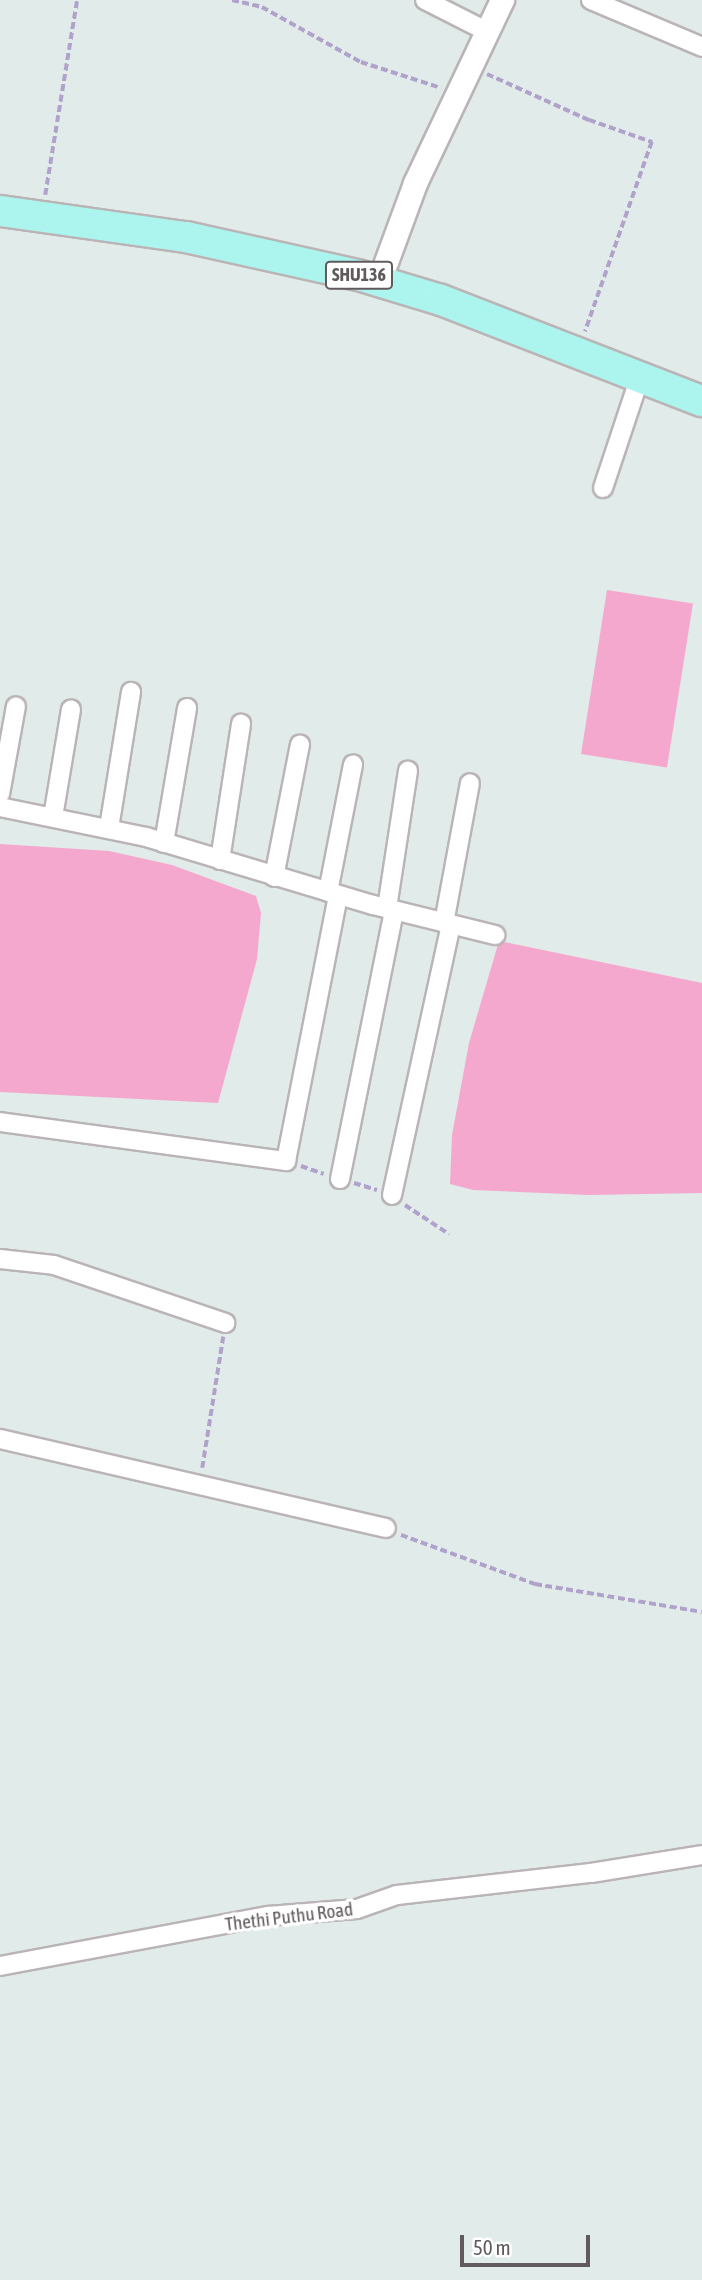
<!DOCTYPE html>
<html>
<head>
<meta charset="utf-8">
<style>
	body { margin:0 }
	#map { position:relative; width:702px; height:2280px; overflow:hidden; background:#e1ebe9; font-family:"Asap Condensed",sans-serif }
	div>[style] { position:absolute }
	.water>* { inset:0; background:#f4a8ce; transform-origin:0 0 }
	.path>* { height:3.5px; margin-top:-1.75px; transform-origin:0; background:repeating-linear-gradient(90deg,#b0a2cb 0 7px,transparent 0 10.5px) }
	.roads { filter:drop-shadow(2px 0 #bab4b6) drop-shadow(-2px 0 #bab4b6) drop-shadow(0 2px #bab4b6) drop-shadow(0 -2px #bab4b6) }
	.minor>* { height:18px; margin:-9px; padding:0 9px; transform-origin:9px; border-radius:9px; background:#fff }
	.tertiary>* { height:23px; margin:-11.5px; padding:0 11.5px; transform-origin:11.5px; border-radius:11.5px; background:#fff }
	.primary>* { height:30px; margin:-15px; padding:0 15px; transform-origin:15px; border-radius:15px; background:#acf5ee }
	span { translate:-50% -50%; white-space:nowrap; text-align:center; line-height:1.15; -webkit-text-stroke:7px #fff; paint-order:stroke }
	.shield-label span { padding:2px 5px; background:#fff; border:2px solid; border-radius:5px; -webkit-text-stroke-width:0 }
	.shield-label { font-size:18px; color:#605a5c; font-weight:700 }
	.street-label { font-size:19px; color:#605a5c }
	.scale { position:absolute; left:460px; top:2235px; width:130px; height:32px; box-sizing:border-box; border:4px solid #605a5c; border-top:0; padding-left:9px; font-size:21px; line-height:24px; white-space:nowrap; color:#605a5c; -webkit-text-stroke:5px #fff; paint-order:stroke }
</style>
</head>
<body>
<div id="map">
	<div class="water">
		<div style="left:607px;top:590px;width:87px;height:166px;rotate:9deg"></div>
		<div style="clip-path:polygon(0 844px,109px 851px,172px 865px,256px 896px,261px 913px,257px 959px,218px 1103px,0 1092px)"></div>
		<div style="clip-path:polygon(499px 941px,702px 983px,702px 1193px,589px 1195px,473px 1190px,450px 1184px,452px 1135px,469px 1043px)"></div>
	</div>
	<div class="path">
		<div style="left:232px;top:0;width:31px;rotate:13deg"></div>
		<div style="left:262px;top:7px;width:113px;rotate:29.1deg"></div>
		<div style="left:361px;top:62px;width:84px;rotate:18deg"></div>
		<div style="left:487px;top:74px;width:112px;rotate:24.3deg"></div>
		<div style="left:589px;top:120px;width:67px;rotate:19.2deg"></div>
		<div style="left:652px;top:142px;width:201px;rotate:109.4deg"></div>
		<div style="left:45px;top:195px;width:198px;rotate:-80.7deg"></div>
		<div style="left:301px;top:1166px;width:24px;rotate:19deg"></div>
		<div style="left:354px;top:1183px;width:24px;rotate:17deg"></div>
		<div style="left:405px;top:1205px;width:53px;rotate:33.4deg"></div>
		<div style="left:202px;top:1468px;width:133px;rotate:-80.9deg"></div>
		<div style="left:401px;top:1535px;width:143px;rotate:20.1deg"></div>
		<div style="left:535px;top:1584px;width:169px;rotate:9.5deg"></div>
	</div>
	<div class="roads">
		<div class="minor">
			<div style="left:425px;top:0;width:68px;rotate:26.9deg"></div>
			<div style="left:591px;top:0;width:121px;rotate:22.9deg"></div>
			<div style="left:603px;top:488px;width:117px;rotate:-71.6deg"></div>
			<div style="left:0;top:794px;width:89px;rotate:-79.7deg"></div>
			<div style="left:0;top:807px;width:149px;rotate:11.6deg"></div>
			<div style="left:146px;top:837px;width:237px;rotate:16.7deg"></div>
			<div style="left:373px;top:905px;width:126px;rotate:13.8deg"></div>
			<div style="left:53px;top:817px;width:109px;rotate:-80.5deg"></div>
			<div style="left:109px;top:828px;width:138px;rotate:-80.8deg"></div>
			<div style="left:164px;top:843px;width:137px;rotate:-80.3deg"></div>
			<div style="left:220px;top:860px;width:138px;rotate:-81.2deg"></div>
			<div style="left:274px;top:877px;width:135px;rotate:-78.9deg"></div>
			<div style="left:328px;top:892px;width:130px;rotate:-78.9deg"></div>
			<div style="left:387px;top:908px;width:139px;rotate:-81.3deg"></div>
			<div style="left:444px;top:923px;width:142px;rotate:-79.5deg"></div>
			<div style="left:0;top:1122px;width:289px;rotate:7.8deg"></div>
			<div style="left:286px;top:1161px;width:271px;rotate:-78.9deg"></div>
			<div style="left:340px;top:1179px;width:273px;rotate:-78.6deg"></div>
			<div style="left:392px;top:1195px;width:276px;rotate:-77.7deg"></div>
			<div style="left:0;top:1259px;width:54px;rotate:6.3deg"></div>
			<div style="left:54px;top:1265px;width:181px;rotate:18.7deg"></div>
			<div style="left:0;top:1439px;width:396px;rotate:13deg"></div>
			<div style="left:0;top:1966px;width:273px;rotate:-10.6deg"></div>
			<div style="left:268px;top:1916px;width:89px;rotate:-4.5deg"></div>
			<div style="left:357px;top:1909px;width:42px;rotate:-19.3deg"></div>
			<div style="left:397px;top:1895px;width:195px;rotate:-6.5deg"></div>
			<div style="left:591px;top:1873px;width:112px;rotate:-9.2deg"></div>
		</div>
		<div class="tertiary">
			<div style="left:379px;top:281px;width:104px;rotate:-69.8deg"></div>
			<div style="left:415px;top:183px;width:203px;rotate:-64.6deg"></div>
		</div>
		<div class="primary">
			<div style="left:0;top:211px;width:188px;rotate:8deg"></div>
			<div style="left:186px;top:237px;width:176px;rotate:12.5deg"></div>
			<div style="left:358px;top:275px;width:87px;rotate:16.8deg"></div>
			<div style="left:441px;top:300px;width:280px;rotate:21.2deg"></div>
		</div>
	</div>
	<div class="shield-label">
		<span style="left:359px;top:275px">SHU136</span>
	</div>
	<div class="street-label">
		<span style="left:289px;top:1917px;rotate:-7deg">Thethi Puthu Road</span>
	</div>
	<div class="scale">50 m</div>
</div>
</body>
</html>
